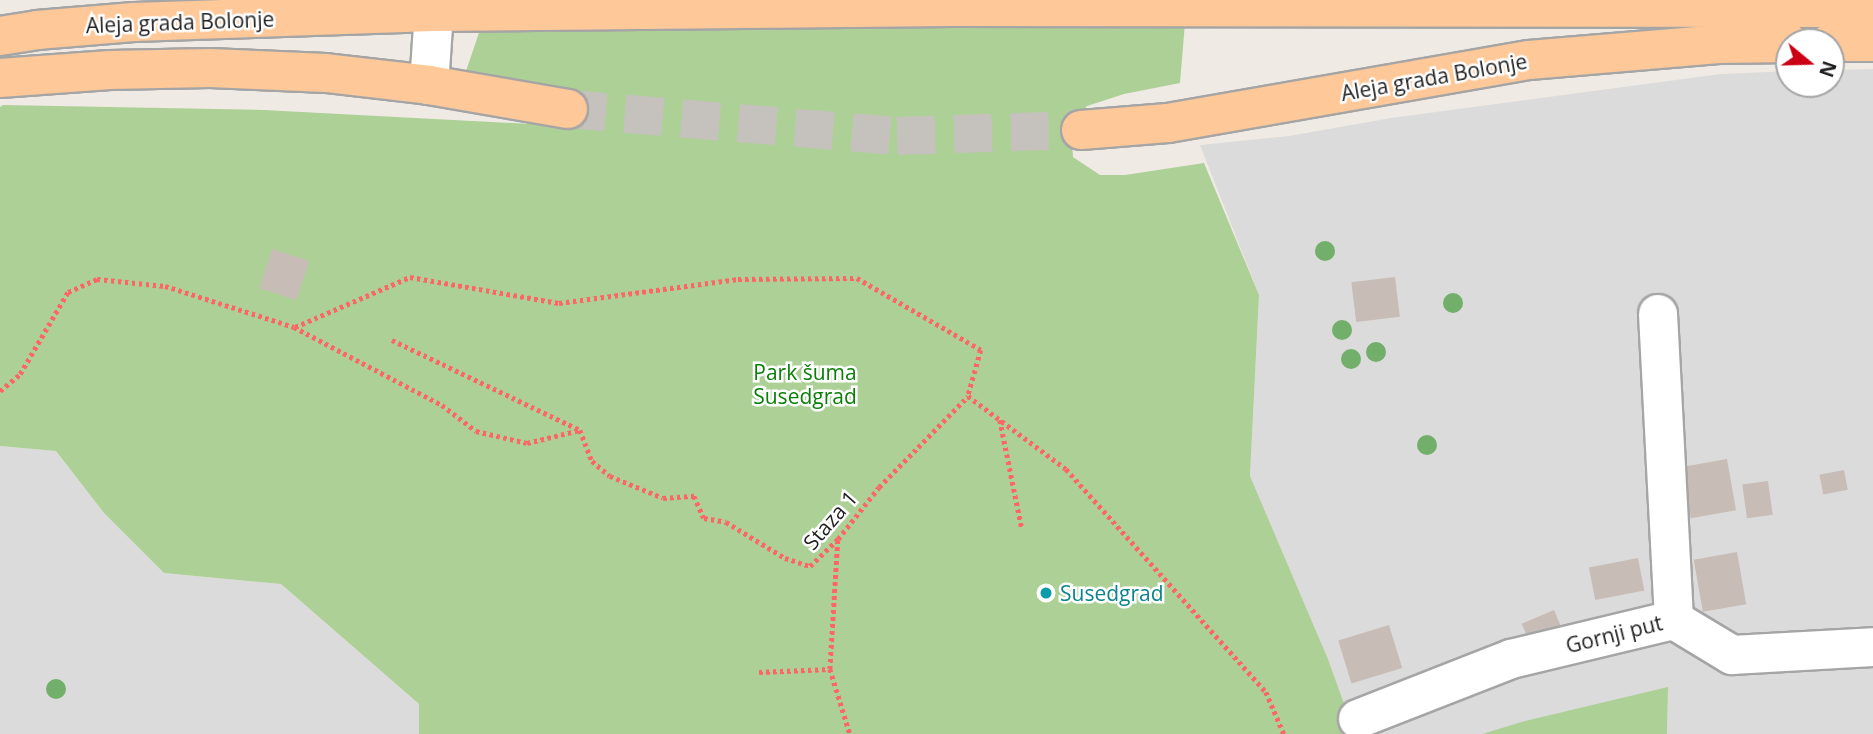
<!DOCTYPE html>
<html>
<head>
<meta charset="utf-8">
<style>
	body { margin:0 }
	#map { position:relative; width:1873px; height:734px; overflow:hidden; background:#efeae3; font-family:"Open Sans",sans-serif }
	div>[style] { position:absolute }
	.residential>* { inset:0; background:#dcdbdb }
	.forest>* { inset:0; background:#add097 }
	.building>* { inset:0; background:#c7bcb6; transform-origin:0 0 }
	.major-tunnel>* { height:38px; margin-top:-19px; transform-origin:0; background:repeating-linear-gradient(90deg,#c5c1bc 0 38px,transparent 0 57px) }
	.path>* { height:4.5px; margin-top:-2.25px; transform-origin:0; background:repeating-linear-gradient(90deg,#fe6666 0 3.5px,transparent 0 7px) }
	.roads { filter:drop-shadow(2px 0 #a5a5a5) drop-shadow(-2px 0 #a5a5a5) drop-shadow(0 2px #a5a5a5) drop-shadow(0 -2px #a5a5a5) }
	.minor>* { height:38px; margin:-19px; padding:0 19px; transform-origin:19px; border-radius:19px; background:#fff }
	.major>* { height:38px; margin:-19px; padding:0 19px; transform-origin:19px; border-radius:19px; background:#fec899 }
	.trees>* { width:20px; height:20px; margin:-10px; border-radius:50%; background:#71af6b }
	.dots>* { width:19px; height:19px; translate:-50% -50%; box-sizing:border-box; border:4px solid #fff; border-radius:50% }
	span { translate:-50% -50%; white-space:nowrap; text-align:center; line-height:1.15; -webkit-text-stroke:5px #fff; paint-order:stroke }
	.street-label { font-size:21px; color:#1e1e1e }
	.park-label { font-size:21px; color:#0a7f08 }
	.culture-label { font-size:21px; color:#0d838f }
	.left { translate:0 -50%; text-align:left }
	.north { position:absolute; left:1775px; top:28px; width:70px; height:70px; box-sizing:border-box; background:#fff; border:2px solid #a5a5a5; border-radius:50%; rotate:109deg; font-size:19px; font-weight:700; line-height:28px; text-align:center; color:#1e1e1e }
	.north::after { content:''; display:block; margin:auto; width:24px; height:32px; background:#cb0015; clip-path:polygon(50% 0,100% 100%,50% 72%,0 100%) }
</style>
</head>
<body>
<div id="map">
	<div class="residential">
		<div style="clip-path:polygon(1873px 69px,1873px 734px,1667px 734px,1668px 688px,1482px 734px,1355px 734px,1328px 659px,1250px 476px,1259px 295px,1200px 145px,1289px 136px,1391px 118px,1721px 74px,1789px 71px,1789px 84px,1831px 84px,1831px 70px)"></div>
		<div style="clip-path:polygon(0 446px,56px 451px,104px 513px,164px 573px,281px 584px,419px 704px,419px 734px,0 734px)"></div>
	</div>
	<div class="forest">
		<div style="clip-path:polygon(1185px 23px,1180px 83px,1124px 94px,1087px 106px,1071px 126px,1073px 157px,1100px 175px,1125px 175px,1204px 163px,1259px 295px,1250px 476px,1328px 659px,1355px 734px,419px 734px,419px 704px,281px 584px,164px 573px,104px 513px,56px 451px,0 446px,0 107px,3px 105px,264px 110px,568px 126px,585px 97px,466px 71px,481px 27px)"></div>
		<div style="clip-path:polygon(1668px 687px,1667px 734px,1482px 734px,1525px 721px)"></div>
	</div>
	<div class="building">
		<div style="left:272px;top:249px;width:39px;height:41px;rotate:18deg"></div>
		<div style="left:1395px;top:277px;width:40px;height:44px;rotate:83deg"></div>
		<div style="left:1727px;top:459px;width:52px;height:46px;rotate:80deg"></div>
		<div style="left:1844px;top:470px;width:20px;height:25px;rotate:79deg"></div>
		<div style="left:1768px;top:481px;width:34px;height:26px;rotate:82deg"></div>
		<div style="left:1737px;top:552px;width:53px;height:44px;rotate:80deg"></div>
		<div style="left:1638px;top:558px;width:33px;height:50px;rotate:79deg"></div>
		<div style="left:1554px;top:610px;width:21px;height:35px;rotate:67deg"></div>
		<div style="left:1389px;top:625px;width:45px;height:53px;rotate:73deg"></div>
	</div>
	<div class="major-tunnel">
		<div style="left:568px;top:109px;width:330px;rotate:4.7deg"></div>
		<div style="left:897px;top:136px;width:184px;rotate:-1.9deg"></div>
	</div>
	<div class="path">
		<div style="left:295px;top:327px;width:125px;rotate:-23.5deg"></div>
		<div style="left:410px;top:277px;width:151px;rotate:9.9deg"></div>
		<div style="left:559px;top:303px;width:181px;rotate:-7.6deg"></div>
		<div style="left:738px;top:279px;width:119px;rotate:-0.5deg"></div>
		<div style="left:857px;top:278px;width:143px;rotate:30.1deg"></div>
		<div style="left:981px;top:350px;width:48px;rotate:105.8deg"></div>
		<div style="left:392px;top:340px;width:208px;rotate:25.6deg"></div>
		<div style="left:0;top:391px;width:26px;rotate:-40deg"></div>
		<div style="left:20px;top:374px;width:95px;rotate:-59.7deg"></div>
		<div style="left:68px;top:292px;width:32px;rotate:-24deg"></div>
		<div style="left:97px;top:279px;width:68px;rotate:5.9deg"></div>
		<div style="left:165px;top:286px;width:135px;rotate:17.6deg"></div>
		<div style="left:294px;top:327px;width:167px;rotate:27.8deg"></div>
		<div style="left:442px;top:405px;width:43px;rotate:37.4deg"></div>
		<div style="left:476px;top:431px;width:52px;rotate:13.2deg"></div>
		<div style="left:527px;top:443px;width:55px;rotate:-13.8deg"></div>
		<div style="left:580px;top:430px;width:33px;rotate:69deg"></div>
		<div style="left:592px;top:461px;width:23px;rotate:40deg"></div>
		<div style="left:610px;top:476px;width:57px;rotate:22.5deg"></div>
		<div style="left:663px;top:498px;width:31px;rotate:-4deg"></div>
		<div style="left:694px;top:496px;width:24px;rotate:66deg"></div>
		<div style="left:704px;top:518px;width:22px;rotate:10deg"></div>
		<div style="left:726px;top:522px;width:69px;rotate:31.4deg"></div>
		<div style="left:785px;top:558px;width:26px;rotate:18deg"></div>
		<div style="left:810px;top:566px;width:39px;rotate:-44deg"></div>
		<div style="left:838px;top:539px;width:66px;rotate:-51.7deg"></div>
		<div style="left:879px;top:487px;width:127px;rotate:-45.6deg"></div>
		<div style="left:968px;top:396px;width:122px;rotate:36.7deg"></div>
		<div style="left:1066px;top:469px;width:300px;rotate:48.1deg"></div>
		<div style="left:1266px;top:692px;width:46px;rotate:66.8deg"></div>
		<div style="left:1000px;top:420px;width:111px;rotate:78.6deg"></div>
		<div style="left:838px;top:540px;width:129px;rotate:93.5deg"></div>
		<div style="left:830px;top:669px;width:68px;rotate:72.9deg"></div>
		<div style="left:759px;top:672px;width:71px;rotate:-2.4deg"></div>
	</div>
	<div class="roads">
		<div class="minor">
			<div style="left:429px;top:85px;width:73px;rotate:-86.1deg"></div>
			<div style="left:1658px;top:314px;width:306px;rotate:87deg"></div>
			<div style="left:1358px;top:719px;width:164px;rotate:-21.4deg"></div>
			<div style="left:1511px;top:659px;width:168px;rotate:-13.5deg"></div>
			<div style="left:1674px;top:620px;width:68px;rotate:31.1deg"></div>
			<div style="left:1732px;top:655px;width:141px;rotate:-3.2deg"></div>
		</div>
		<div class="major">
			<div style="left:0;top:36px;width:37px;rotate:-9deg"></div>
			<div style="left:37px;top:30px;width:97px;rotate:-4.7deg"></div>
			<div style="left:134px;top:22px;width:300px;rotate:-1.9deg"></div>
			<div style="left:434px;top:12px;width:519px;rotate:-0.55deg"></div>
			<div style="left:953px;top:7px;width:920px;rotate:0.06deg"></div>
			<div style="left:1831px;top:42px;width:42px"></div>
			<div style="left:0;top:78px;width:110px;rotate:-4.2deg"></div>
			<div style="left:110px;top:70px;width:100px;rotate:-1.1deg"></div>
			<div style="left:210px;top:68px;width:116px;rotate:2.5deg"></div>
			<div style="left:326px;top:73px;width:104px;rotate:6.6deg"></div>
			<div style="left:429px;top:85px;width:141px;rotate:9.8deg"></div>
			<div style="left:1081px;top:130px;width:87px;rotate:-4.6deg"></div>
			<div style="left:1168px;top:123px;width:366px;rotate:-9.9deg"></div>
			<div style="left:1529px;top:60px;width:190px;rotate:-4.8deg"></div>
			<div style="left:1718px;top:44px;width:71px;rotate:-0.8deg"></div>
		</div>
	</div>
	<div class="trees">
		<div style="left:1325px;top:251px"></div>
		<div style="left:1453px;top:303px"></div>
		<div style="left:1342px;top:330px"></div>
		<div style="left:1376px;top:352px"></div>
		<div style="left:1351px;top:359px"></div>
		<div style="left:1427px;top:445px"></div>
		<div style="left:56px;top:689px"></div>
	</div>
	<div class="dots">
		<div style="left:1046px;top:593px;background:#0f9aa8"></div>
	</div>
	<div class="street-label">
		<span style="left:180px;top:22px;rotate:-2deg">Aleja grada Bolonje</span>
		<span style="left:1434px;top:77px;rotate:-10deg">Aleja grada Bolonje</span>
		<span style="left:830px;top:520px;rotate:-49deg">Staza 1</span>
		<span style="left:1614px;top:634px;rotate:-14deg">Gornji put</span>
	</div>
	<div class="park-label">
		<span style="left:805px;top:384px">Park šuma<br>Susedgrad</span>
	</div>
	<div class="culture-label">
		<span class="left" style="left:1060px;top:593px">Susedgrad</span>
	</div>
	<div class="north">N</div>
</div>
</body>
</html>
